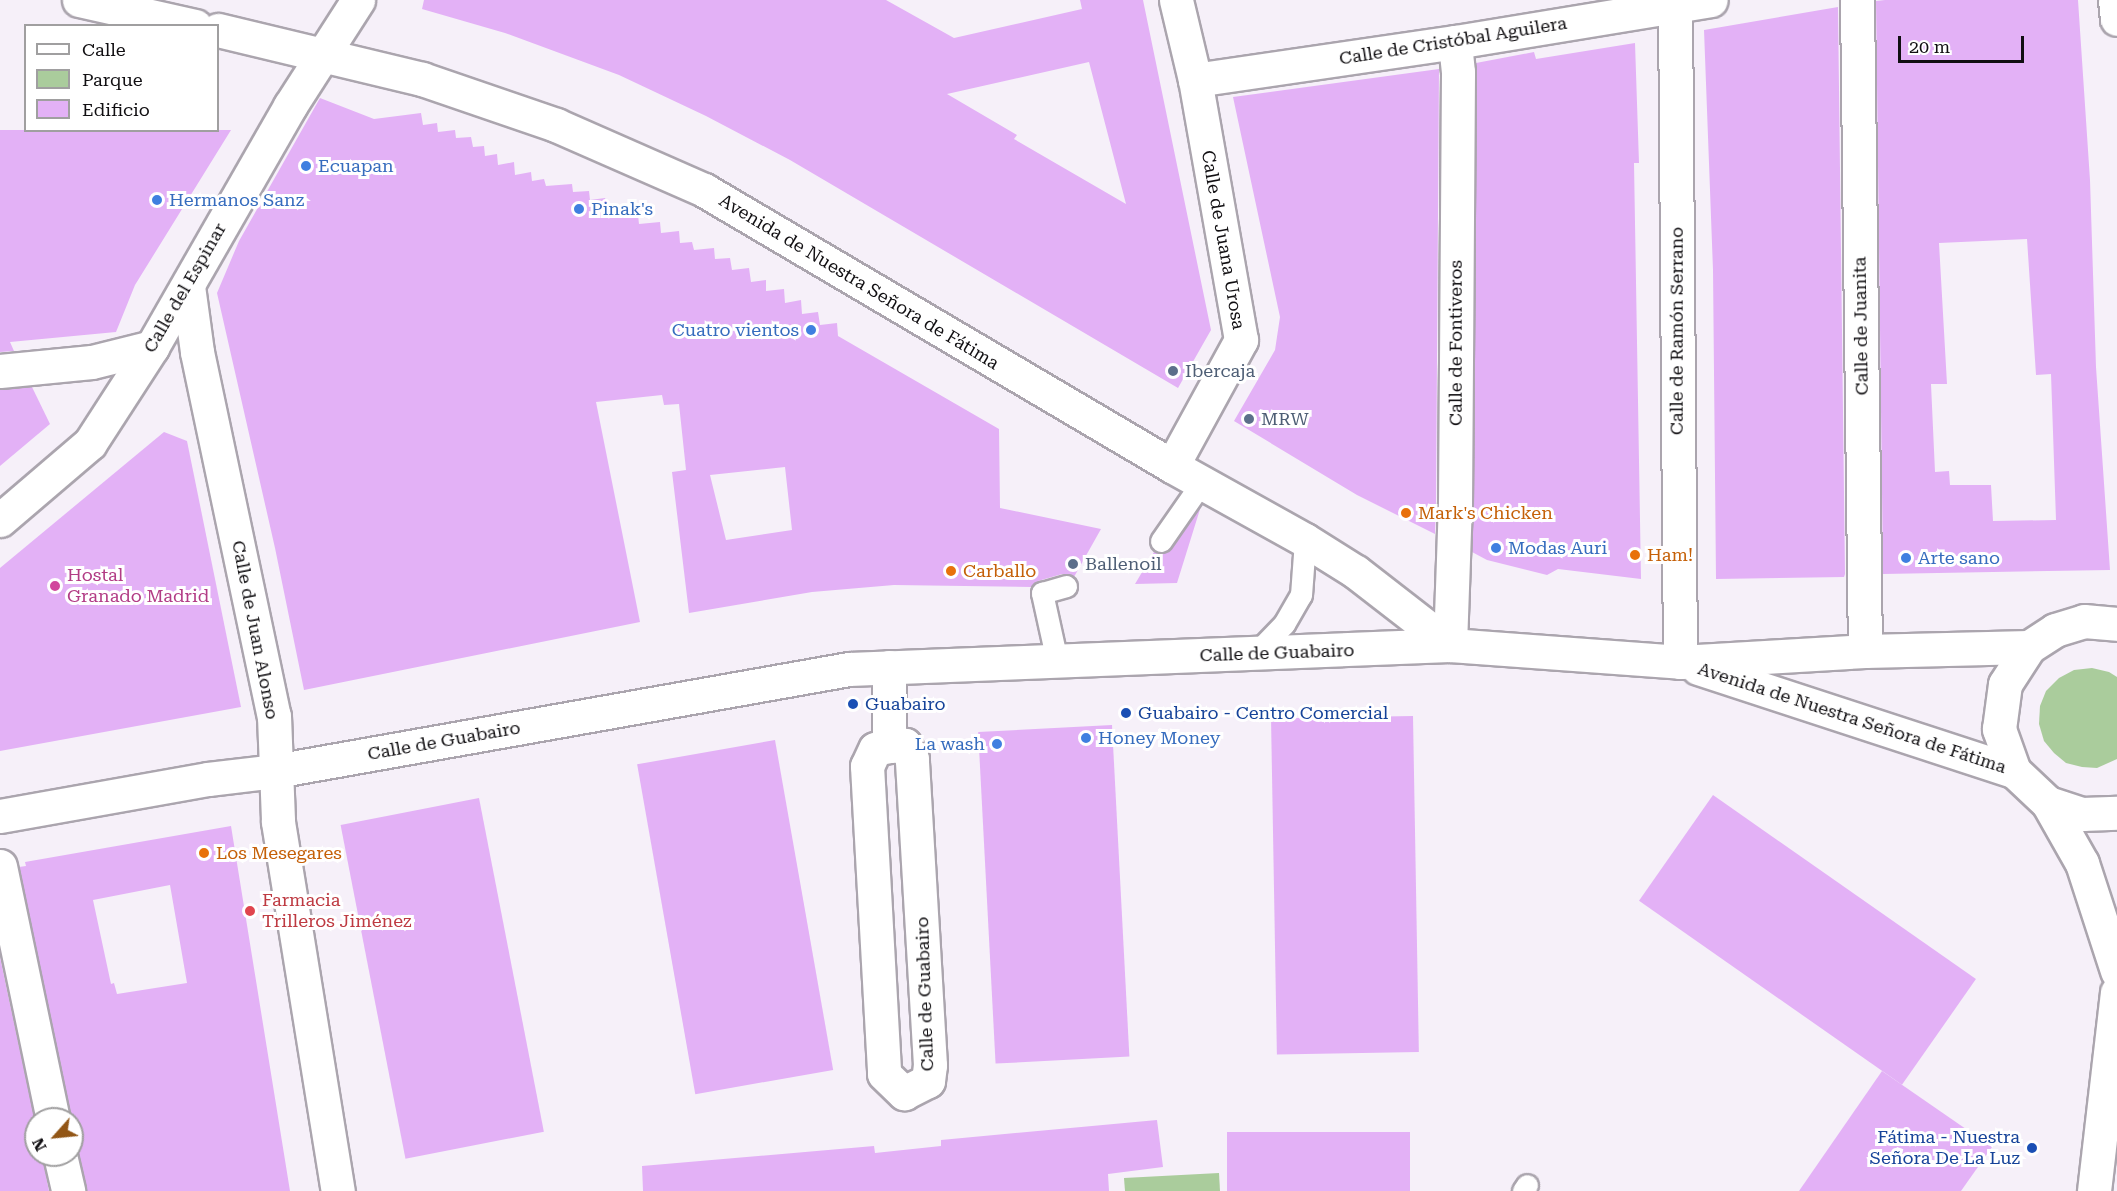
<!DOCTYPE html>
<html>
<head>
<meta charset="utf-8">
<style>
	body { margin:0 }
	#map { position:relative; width:2117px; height:1191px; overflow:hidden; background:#f6f0f9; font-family:"Roboto Serif",serif }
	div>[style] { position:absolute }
	.green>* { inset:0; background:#aacc9c }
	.building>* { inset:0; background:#e3b1f6; transform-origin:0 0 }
	.roads { filter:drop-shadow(2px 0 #aba5ae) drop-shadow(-2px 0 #aba5ae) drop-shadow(0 2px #aba5ae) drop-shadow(0 -2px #aba5ae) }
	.service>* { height:21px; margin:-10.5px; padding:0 10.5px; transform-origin:10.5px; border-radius:10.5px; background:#fff }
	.minor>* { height:33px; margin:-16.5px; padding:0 16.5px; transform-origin:16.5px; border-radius:16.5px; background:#fff }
	.tertiary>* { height:33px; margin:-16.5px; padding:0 16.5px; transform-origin:16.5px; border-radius:16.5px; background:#fff }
	.dots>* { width:16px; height:16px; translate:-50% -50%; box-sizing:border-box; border:3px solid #fff; border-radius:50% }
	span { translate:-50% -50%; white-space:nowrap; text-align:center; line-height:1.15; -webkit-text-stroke:6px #fff; paint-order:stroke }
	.street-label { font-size:18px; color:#110f12 }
	.shop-label { font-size:18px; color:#366cbe }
	.left { translate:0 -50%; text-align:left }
	.right { translate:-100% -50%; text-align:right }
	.service-label { font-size:18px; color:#4e5e75 }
	.food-label { font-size:18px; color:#c56008 }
	.hotel-label { font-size:18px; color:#b23c85 }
	.transit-label { font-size:18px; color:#164399 }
	.health-label { font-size:18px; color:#be3a42 }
	.legend { position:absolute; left:24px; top:24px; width:195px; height:108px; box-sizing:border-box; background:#fff; border:2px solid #a09fa0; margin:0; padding:8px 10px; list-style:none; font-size:18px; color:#110f12 }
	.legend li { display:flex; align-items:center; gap:12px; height:30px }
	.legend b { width:30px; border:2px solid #a09fa0 }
	.north { position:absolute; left:24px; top:1107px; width:60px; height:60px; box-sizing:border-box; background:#fff; border:2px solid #a09fa0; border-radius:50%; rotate:243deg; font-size:16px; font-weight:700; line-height:24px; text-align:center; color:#110f12 }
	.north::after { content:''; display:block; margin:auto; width:21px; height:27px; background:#925616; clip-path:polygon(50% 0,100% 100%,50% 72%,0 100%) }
	.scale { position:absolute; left:1898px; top:36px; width:126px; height:27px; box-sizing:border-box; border:3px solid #110f12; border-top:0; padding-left:8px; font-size:18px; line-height:21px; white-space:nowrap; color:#110f12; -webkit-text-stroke:4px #fff; paint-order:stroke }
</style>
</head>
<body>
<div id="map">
	<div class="green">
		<div style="clip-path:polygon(2092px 668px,2109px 672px,2117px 677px,2117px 759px,2097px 768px,2082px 767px,2066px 763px,2054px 753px,2044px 741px,2039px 724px,2040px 706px,2046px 691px,2059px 678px,2074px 670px)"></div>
		<div style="clip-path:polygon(1219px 1173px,1220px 1191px,1125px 1191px,1124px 1178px)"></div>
	</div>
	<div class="building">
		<div style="clip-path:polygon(evenodd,424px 0,886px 0,954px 38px,1082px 9px,1080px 0,1143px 0,1211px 330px,1178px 388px,790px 160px,706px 116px,619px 75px,505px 33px,422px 9px,424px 0,1089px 62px,1126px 204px,1014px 139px,1017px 135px,947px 94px,1089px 62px)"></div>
		<div style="clip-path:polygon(evenodd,1885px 0,2078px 0,2090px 180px,2096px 367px,2110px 570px,1883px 574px,1876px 1px,1885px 0,2027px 239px,2036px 375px,2051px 374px,2056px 520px,1993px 521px,1991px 485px,1950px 485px,1949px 471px,1935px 472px,1931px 384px,1947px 384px,1939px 243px,2027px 239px)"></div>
		<div style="clip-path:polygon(1838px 7px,1845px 574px,1844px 577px,1716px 579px,1713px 270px,1704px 30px)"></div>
		<div style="clip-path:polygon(1635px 43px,1639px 163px,1634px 163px,1641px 579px,1558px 569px,1547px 575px,1487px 560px,1472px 552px,1476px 63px,1534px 52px,1536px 59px)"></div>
		<div style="clip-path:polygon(1439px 69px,1436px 504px,1435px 534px,1357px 495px,1234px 421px,1275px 350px,1280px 317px,1233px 97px)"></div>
		<div style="clip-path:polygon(evenodd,320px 98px,374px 119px,421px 113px,423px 125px,437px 123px,438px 132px,455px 130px,456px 138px,471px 137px,473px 147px,484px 146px,485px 156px,497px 154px,498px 165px,514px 162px,515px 175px,531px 172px,532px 181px,544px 179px,546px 186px,572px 184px,573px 192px,589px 191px,590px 200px,605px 198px,609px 208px,624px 206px,624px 217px,638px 215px,639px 224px,660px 222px,661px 233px,679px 231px,680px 243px,692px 242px,694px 250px,714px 248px,715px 259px,730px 258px,732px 270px,749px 268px,751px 282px,766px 280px,766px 291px,784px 289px,785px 303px,801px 300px,802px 314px,818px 312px,820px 325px,837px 323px,838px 336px,999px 429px,1000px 508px,1101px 529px,1074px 577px,1062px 574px,1038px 581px,1031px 587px,894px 585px,812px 592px,689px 613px,672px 472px,686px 470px,679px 404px,664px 405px,662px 395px,596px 402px,640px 622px,304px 690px,275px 548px,217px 293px,239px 241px,320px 98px,785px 467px,792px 530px,726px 540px,710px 475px,785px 467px)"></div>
		<div style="clip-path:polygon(0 130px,231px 130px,135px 285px,116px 332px,10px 342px,14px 351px,0 352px)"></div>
		<div style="clip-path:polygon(32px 387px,50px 424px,0 466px,0 389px)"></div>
		<div style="clip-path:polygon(164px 432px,187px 441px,241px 707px,0 751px,0 568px)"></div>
		<div style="clip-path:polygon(1201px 506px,1177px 583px,1135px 584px,1154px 552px,1166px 553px,1171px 549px)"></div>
		<div style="left:1413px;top:716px;width:336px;height:142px;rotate:89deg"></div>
		<div style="left:1112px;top:725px;width:332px;height:134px;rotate:87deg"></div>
		<div style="left:775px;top:740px;width:335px;height:140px;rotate:80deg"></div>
		<div style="left:1713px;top:795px;width:321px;height:129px;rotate:35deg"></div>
		<div style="left:479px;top:798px;width:340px;height:141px;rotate:79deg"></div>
		<div style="clip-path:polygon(evenodd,231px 826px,290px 1191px,86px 1191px,78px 1151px,72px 1141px,71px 1115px,19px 867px,26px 866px,25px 862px,231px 826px,170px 885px,187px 983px,117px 994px,114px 983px,111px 984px,93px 900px,170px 885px)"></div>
		<div style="clip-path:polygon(0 957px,36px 1126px,36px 1155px,42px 1155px,49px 1191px,0 1191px)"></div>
		<div style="clip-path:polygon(1882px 1071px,1992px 1147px,1961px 1191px,1799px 1191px)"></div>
		<div style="clip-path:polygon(1157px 1120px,1163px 1167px,1108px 1174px,1109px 1191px,643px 1191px,642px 1166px,874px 1146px,875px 1153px,941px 1146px,941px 1140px)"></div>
		<div style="left:1227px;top:1132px;width:183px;height:59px"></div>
	</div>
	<div class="roads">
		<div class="service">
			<div style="left:1161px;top:541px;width:72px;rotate:-55.2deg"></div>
			<div style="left:1255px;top:654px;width:42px;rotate:-46deg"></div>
			<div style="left:1284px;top:624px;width:34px;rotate:-60deg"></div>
			<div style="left:1301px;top:595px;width:55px;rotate:-85.8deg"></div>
			<div style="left:1057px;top:661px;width:70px;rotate:-102.4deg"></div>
			<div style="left:1042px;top:593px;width:25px;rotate:-16deg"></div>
			<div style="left:1523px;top:1191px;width:7px;rotate:-56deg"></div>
		</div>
		<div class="minor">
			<div style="left:1675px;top:0;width:662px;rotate:89.57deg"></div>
			<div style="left:1857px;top:0;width:651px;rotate:89.3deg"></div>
			<div style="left:1195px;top:80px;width:263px;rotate:-8.3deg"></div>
			<div style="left:1455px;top:42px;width:259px;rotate:-9.3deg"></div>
			<div style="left:188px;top:286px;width:67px;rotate:82.2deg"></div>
			<div style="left:197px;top:352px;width:372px;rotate:78.1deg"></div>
			<div style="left:274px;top:716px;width:106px;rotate:87.8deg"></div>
			<div style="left:278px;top:822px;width:374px;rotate:80.8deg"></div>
			<div style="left:0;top:371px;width:92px;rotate:-5.6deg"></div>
			<div style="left:92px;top:362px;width:62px;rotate:-14deg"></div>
			<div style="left:1172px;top:466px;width:144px;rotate:-61.3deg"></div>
			<div style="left:1241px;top:340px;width:264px;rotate:-100deg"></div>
			<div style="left:1195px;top:80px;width:82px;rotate:-103.4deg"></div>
			<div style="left:0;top:520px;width:118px;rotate:-40.5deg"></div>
			<div style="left:90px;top:443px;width:114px;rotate:-57.1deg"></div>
			<div style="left:152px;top:347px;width:278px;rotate:-60.2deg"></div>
			<div style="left:290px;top:106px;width:126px;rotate:-57.3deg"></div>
			<div style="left:1450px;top:645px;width:141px;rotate:-88deg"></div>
			<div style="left:1455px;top:504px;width:432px;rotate:-89.6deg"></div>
			<div style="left:1458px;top:72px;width:30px;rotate:-96deg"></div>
			<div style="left:889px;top:667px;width:79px;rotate:90deg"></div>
			<div style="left:889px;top:746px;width:14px;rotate:168deg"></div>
			<div style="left:875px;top:749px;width:19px;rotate:115deg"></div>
			<div style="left:867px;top:766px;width:308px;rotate:86.8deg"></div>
			<div style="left:884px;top:1074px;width:28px;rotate:44deg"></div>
			<div style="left:904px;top:1093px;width:27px;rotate:-27deg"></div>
			<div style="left:928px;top:1081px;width:16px;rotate:-83deg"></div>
			<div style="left:930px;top:1065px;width:307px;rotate:-93.4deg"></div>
			<div style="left:912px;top:759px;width:16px;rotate:-117deg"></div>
			<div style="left:905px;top:745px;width:16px;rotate:176deg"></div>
			<div style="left:0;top:866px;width:258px;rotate:78.2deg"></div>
			<div style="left:60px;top:1155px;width:37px;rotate:77deg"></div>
		</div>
		<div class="tertiary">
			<div style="left:79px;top:0;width:119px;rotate:12.6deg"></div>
			<div style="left:2115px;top:0;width:19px;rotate:84deg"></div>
			<div style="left:218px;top:30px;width:210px;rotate:13.5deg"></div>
			<div style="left:422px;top:79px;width:142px;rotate:18.9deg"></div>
			<div style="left:556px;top:125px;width:162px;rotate:23.7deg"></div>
			<div style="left:704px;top:190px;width:543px;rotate:30.53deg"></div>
			<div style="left:1172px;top:466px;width:152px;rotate:29.1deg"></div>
			<div style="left:1305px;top:540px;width:60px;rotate:32.1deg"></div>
			<div style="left:1356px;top:572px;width:119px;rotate:37.8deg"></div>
			<div style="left:1698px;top:668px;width:332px;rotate:18.1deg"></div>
			<div style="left:2014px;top:771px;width:47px;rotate:43.3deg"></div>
			<div style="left:2048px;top:803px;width:36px;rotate:18deg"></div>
			<div style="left:2082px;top:814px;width:35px;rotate:-2deg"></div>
			<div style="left:2014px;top:771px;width:45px;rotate:-109.7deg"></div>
			<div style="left:1999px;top:729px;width:45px;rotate:-82.4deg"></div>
			<div style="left:2005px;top:684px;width:44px;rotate:-57deg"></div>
			<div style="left:2029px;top:647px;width:31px;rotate:-33deg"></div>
			<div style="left:2055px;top:630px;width:30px;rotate:-17deg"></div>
			<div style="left:2084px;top:621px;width:33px;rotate:5deg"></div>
			<div style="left:2048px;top:803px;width:69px;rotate:60.5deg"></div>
			<div style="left:2082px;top:863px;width:114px;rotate:72deg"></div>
			<div style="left:0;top:816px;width:211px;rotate:-10.1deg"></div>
			<div style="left:208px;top:779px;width:67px;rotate:-6.8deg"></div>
			<div style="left:275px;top:771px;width:583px;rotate:-10.08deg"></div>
			<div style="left:849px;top:669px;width:601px;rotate:-2.29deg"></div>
			<div style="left:1450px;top:645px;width:231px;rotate:4.2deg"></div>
			<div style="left:1680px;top:662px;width:185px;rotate:-3.4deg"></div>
			<div style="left:1865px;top:651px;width:164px;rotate:-1.4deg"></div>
			<div style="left:2094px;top:1191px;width:200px;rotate:-83.4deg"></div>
		</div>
	</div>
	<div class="dots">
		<div style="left:306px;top:166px;background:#3f7fe0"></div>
		<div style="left:157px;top:200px;background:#3f7fe0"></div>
		<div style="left:579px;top:209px;background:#3f7fe0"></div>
		<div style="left:811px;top:330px;background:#3f7fe0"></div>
		<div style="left:1173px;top:371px;background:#5c6f8a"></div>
		<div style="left:1249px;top:419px;background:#5c6f8a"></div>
		<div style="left:1406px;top:513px;background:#e8710a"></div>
		<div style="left:1496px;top:548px;background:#3f7fe0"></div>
		<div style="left:1635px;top:555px;background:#e8710a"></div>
		<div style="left:1906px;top:558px;background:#3f7fe0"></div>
		<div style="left:1073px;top:564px;background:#5c6f8a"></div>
		<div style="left:951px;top:571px;background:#e8710a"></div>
		<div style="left:55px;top:586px;background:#d1479c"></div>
		<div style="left:853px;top:704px;background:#1a4fb4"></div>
		<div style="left:1126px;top:713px;background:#1a4fb4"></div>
		<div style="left:1086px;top:738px;background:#3f7fe0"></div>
		<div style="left:997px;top:744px;background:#3f7fe0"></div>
		<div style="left:204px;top:853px;background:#e8710a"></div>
		<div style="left:250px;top:911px;background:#e0444e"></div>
		<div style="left:2032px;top:1148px;background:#1a4fb4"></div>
	</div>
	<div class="street-label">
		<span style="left:1453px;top:41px;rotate:-9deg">Calle de Cristóbal Aguilera</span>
		<span style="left:1223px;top:240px;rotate:80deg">Calle de Juana Urosa</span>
		<span style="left:859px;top:282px;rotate:31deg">Avenida de Nuestra Señora de Fátima</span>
		<span style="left:185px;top:288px;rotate:-60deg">Calle del Espinar</span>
		<span style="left:1861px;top:326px;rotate:-91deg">Calle de Juanita</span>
		<span style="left:1677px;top:331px;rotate:-90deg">Calle de Ramón Serrano</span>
		<span style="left:1456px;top:343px;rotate:-90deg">Calle de Fontiveros</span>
		<span style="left:255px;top:630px;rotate:79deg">Calle de Juan Alonso</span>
		<span style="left:1277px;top:653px;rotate:-2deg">Calle de Guabairo</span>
		<span style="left:1852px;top:718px;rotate:18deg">Avenida de Nuestra Señora de Fátima</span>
		<span style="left:444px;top:741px;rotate:-10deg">Calle de Guabairo</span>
		<span style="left:925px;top:994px;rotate:-92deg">Calle de Guabairo</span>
	</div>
	<div class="shop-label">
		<span class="left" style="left:318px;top:166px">Ecuapan</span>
		<span class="left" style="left:169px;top:200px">Hermanos Sanz</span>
		<span class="left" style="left:591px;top:209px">Pinak's</span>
		<span class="right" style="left:799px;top:330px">Cuatro vientos</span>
		<span class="left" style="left:1508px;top:548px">Modas Auri</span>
		<span class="left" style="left:1918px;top:558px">Arte sano</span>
		<span class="left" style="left:1098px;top:738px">Honey Money</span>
		<span class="right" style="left:985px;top:744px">La wash</span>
	</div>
	<div class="service-label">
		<span class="left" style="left:1185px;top:371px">Ibercaja</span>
		<span class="left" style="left:1261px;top:419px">MRW</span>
		<span class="left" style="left:1085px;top:564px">Ballenoil</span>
	</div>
	<div class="food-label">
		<span class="left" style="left:1418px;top:513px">Mark's Chicken</span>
		<span class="left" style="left:1647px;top:555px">Ham!</span>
		<span class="left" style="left:963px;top:571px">Carballo</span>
		<span class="left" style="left:216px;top:853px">Los Mesegares</span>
	</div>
	<div class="hotel-label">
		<span class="left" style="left:67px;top:586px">Hostal<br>Granado Madrid</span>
	</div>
	<div class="transit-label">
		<span class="left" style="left:865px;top:704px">Guabairo</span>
		<span class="left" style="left:1138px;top:713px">Guabairo - Centro Comercial</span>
		<span class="right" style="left:2020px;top:1148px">Fátima - Nuestra<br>Señora De La Luz</span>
	</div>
	<div class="health-label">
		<span class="left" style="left:262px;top:911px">Farmacia<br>Trilleros Jiménez</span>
	</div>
	<ul class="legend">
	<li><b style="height:8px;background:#fff"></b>Calle</li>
	<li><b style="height:16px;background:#aacc9c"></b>Parque</li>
	<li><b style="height:16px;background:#e3b1f6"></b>Edificio</li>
	</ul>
	<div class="north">N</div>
	<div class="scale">20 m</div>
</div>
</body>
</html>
